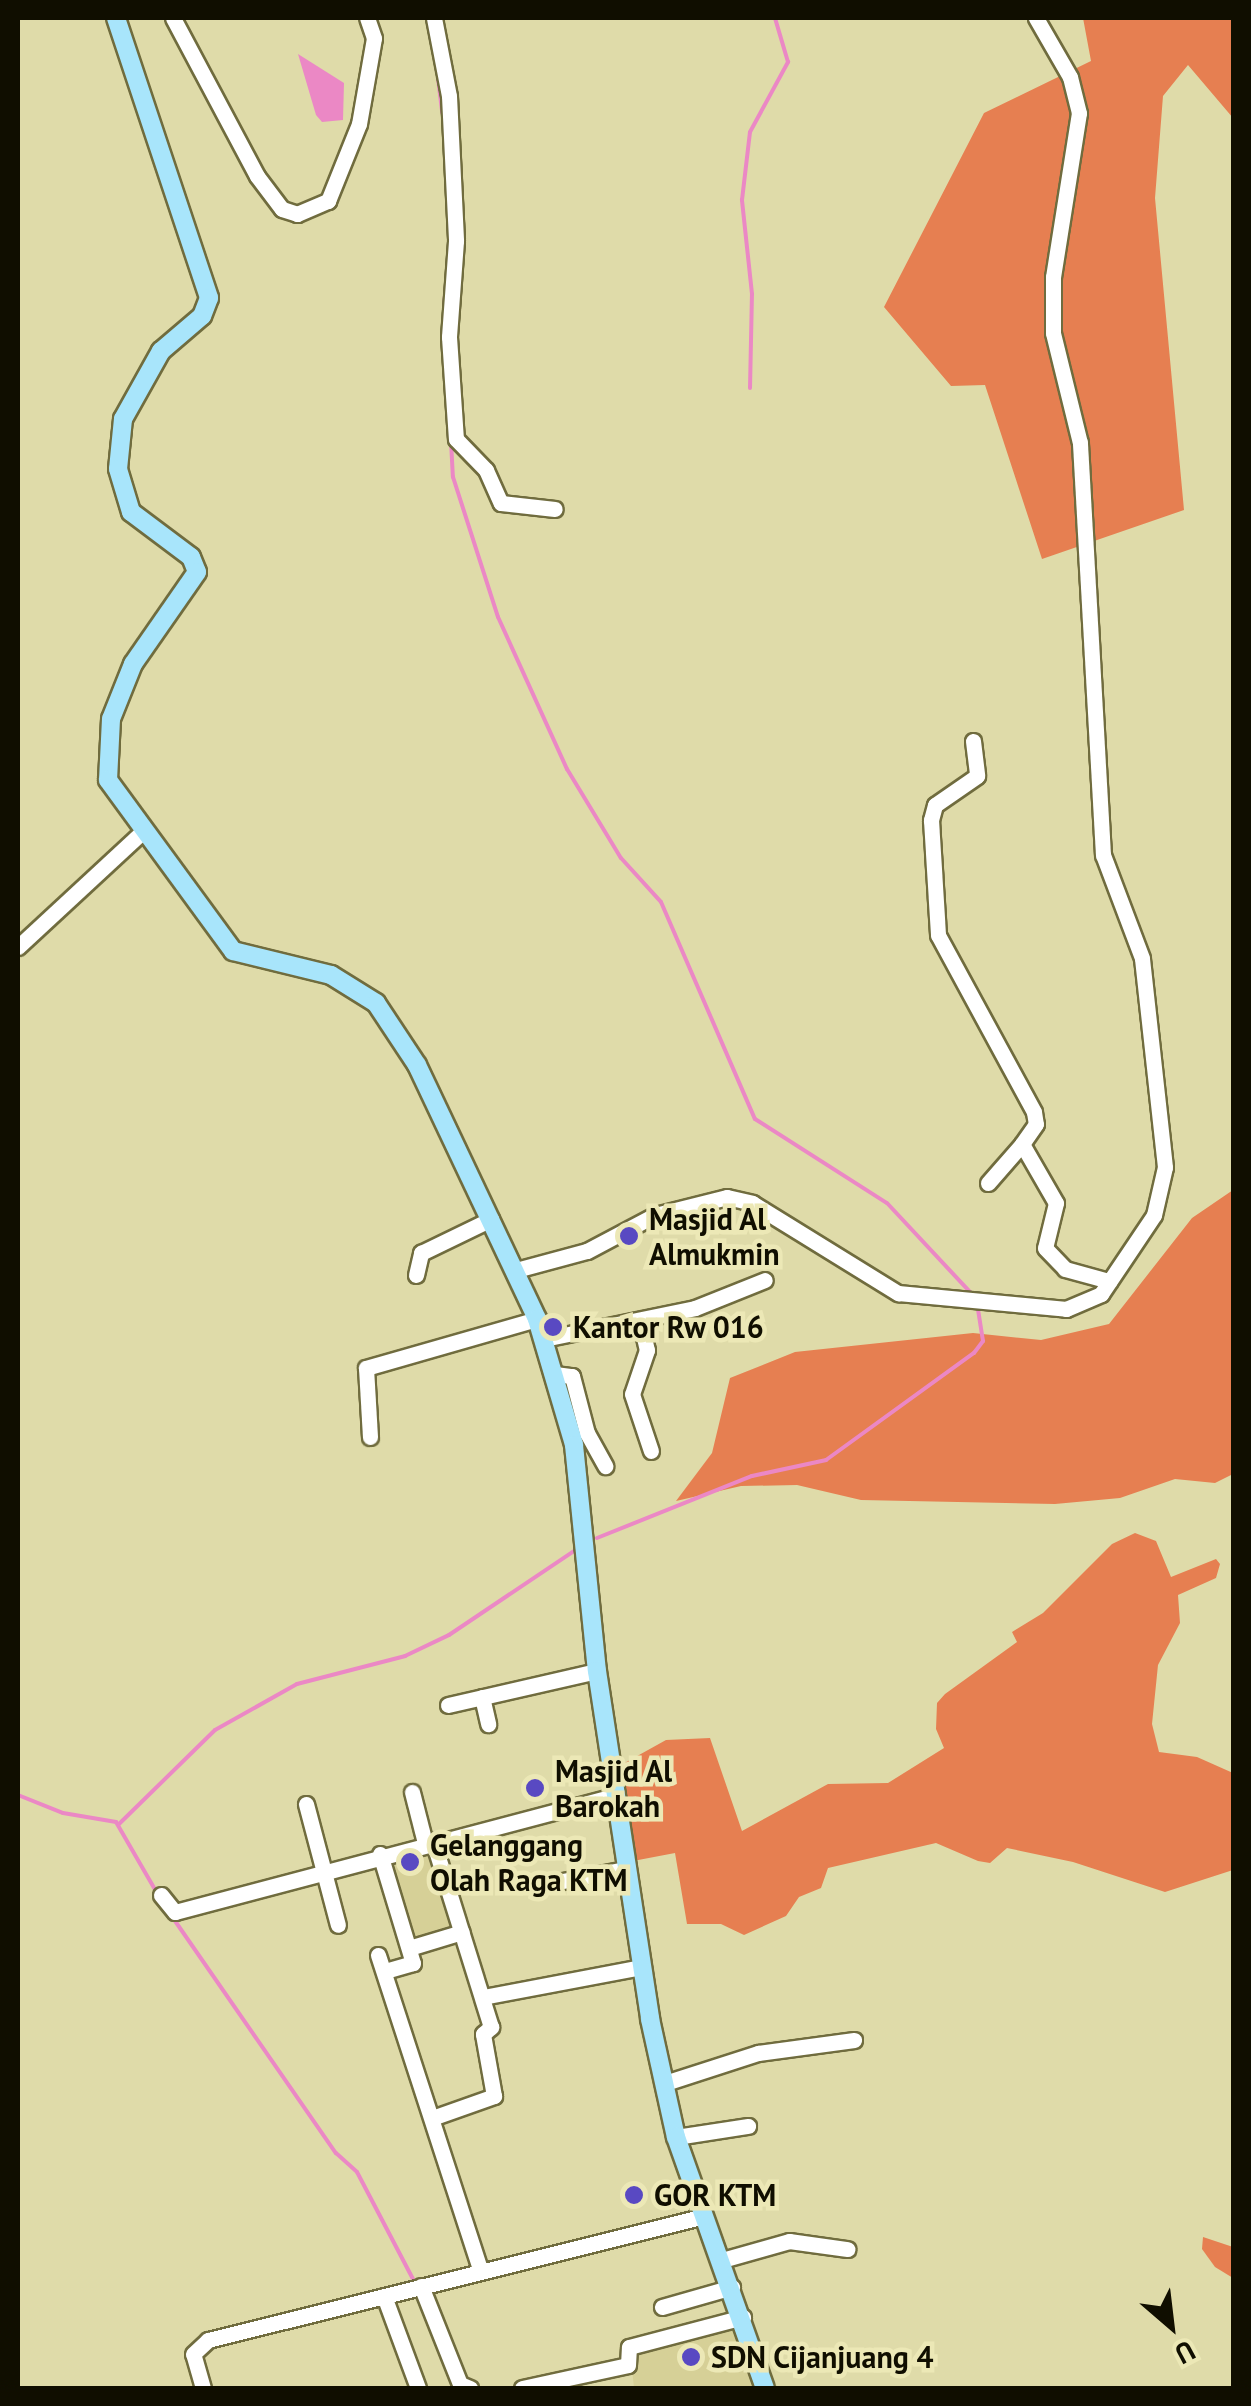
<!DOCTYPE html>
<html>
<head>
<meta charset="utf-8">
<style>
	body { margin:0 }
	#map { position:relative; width:1251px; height:2406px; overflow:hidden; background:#dfdba9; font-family:"PT Sans",sans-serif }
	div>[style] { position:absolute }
	.built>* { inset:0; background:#d6d097; transform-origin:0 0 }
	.forest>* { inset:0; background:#e67f51 }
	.water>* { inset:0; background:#eb88c5 }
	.stream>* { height:4px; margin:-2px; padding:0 2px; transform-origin:2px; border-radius:2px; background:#eb88c5 }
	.roads { filter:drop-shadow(2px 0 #706c3e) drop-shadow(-2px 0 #706c3e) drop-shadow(0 2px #706c3e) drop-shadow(0 -2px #706c3e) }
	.minor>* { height:15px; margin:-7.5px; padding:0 7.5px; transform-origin:7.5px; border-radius:7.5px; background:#fff }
	.major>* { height:18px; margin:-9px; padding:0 9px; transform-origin:9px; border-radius:9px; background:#a8e5fb }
	.dots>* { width:28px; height:28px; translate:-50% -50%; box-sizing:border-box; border:5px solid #ece8b6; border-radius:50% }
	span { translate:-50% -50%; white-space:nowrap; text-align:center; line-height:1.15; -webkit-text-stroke:9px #ece8b6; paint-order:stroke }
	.poi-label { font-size:30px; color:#100e00; font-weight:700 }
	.left { translate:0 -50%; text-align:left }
	.frame { position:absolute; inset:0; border:20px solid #100e00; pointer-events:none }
	.north { position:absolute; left:1121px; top:2276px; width:100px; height:100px; -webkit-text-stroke:8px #ece8b6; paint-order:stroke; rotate:152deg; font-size:28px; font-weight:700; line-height:40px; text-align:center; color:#100e00 }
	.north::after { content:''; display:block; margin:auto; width:35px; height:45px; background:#100e00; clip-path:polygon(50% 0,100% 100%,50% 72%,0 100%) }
</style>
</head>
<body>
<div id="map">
	<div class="built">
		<div style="left:431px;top:1844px;width:93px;height:51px;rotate:72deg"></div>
		<div style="clip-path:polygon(739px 2320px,759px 2388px,634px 2388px,630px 2348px)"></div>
	</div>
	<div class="forest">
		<div style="clip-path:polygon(1083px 18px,1233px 18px,1233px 118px,1188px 65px,1163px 96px,1155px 198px,1184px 510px,1042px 559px,985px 385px,951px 386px,884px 307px,984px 113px,1091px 61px)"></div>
		<div style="clip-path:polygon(1233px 1190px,1233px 1474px,1215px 1483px,1175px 1479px,1120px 1498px,1055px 1504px,861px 1500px,797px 1485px,741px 1486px,676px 1501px,712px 1453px,730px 1378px,795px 1352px,973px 1333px,1041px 1340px,1109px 1324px,1192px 1218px)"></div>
		<div style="clip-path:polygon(1135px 1533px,1156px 1541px,1171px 1577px,1216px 1559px,1220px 1564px,1216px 1578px,1178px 1595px,1180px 1623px,1158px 1665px,1152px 1724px,1159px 1752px,1197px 1757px,1233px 1773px,1233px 1870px,1165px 1892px,1073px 1862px,1007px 1848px,990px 1863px,978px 1861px,936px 1843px,828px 1868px,821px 1888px,799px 1897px,786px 1916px,744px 1935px,721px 1924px,687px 1924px,675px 1853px,633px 1861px,621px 1765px,666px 1740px,710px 1738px,742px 1831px,828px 1784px,888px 1783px,944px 1748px,936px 1729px,937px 1703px,945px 1694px,1017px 1642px,1012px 1632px,1043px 1613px,1112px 1544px)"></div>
		<div style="clip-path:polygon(1203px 2237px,1233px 2247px,1233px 2278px,1215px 2267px,1202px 2249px)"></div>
	</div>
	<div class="water">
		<div style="clip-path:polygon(298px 54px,344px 83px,343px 120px,322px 122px,316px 115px)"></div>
	</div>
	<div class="stream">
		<div style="left:438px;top:78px;width:35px;rotate:83deg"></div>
		<div style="left:444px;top:307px;width:25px;rotate:-85deg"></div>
		<div style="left:750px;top:388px;width:94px;rotate:-88.8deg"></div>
		<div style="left:752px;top:294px;width:95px;rotate:-96.1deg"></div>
		<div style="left:742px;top:200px;width:68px;rotate:-83.3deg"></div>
		<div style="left:750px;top:132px;width:80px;rotate:-61.5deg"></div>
		<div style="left:788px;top:62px;width:46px;rotate:-106.5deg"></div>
		<div style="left:451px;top:441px;width:36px;rotate:87deg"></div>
		<div style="left:453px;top:477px;width:147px;rotate:72.2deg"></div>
		<div style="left:498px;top:617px;width:167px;rotate:65.6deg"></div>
		<div style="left:567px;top:769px;width:104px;rotate:58.8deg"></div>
		<div style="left:621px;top:858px;width:59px;rotate:47.7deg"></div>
		<div style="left:661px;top:902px;width:236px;rotate:66.6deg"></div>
		<div style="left:755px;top:1119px;width:156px;rotate:32.5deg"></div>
		<div style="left:887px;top:1203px;width:125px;rotate:47deg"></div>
		<div style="left:597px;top:1538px;width:167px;rotate:-21.8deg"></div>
		<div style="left:752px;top:1476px;width:76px;rotate:-12.2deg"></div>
		<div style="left:826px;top:1460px;width:183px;rotate:-35.9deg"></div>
		<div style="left:974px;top:1353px;width:15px;rotate:-53deg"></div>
		<div style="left:983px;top:1341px;width:33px;rotate:-99deg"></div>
		<div style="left:18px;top:1795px;width:48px;rotate:21.8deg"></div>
		<div style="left:63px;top:1813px;width:54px;rotate:9.6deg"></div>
		<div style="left:116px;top:1822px;width:82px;rotate:60deg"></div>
		<div style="left:119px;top:1824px;width:134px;rotate:-44.4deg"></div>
		<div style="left:215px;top:1730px;width:94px;rotate:-29.3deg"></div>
		<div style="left:297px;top:1684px;width:112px;rotate:-14.5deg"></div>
		<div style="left:405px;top:1656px;width:49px;rotate:-25.5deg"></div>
		<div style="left:449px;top:1635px;width:154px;rotate:-33.9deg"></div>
		<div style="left:173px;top:1918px;width:286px;rotate:55.3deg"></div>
		<div style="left:336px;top:2153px;width:28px;rotate:42deg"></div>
		<div style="left:357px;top:2172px;width:125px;rotate:62.4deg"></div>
	</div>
	<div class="roads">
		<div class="minor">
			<div style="left:173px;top:18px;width:179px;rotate:62deg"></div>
			<div style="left:257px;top:176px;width:41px;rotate:52.9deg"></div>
			<div style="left:282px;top:209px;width:16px;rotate:18deg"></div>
			<div style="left:297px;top:214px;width:34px;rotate:-23deg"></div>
			<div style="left:328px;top:201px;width:83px;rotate:-68.1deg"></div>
			<div style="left:359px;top:124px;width:87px;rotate:-80.1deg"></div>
			<div style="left:374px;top:38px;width:21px;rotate:-109deg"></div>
			<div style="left:434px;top:18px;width:79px;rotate:79.1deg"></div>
			<div style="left:449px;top:96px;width:145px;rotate:87.2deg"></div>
			<div style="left:456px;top:241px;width:96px;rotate:94.2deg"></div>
			<div style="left:449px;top:337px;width:102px;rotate:86.1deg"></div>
			<div style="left:456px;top:439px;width:43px;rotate:45.9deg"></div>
			<div style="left:486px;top:470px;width:36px;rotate:66deg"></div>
			<div style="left:501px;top:503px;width:54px;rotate:6.3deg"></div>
			<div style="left:973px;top:741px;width:35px;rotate:83deg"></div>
			<div style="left:977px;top:776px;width:51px;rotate:145.4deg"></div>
			<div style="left:935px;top:805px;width:16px;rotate:105deg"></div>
			<div style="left:931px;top:820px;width:115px;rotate:86.5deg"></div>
			<div style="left:938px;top:935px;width:201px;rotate:61.5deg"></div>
			<div style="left:1034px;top:1112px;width:12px;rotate:81deg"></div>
			<div style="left:1036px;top:1124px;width:24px;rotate:125deg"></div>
			<div style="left:1022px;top:1144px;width:68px;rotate:60deg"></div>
			<div style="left:1056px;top:1203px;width:46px;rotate:103.7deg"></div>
			<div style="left:1045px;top:1248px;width:29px;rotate:46deg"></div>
			<div style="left:1065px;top:1269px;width:46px;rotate:15.3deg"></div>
			<div style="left:18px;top:947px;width:169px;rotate:-42.8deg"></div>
			<div style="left:988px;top:1183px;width:52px;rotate:-48.9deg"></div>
			<div style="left:516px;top:1270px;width:73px;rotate:-15deg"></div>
			<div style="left:587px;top:1251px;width:77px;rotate:-27.9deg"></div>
			<div style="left:655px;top:1215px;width:74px;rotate:-14deg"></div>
			<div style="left:727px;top:1197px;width:26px;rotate:13deg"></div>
			<div style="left:752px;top:1203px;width:172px;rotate:31.7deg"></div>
			<div style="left:898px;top:1293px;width:169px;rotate:5.4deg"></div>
			<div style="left:1066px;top:1309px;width:38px;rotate:-23deg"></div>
			<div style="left:1101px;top:1294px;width:95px;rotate:-56.1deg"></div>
			<div style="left:1154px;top:1215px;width:49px;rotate:-77.1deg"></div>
			<div style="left:1165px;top:1167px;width:210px;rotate:-96.3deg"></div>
			<div style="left:1142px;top:958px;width:110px;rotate:-110.7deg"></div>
			<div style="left:1103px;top:855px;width:413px;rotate:-93.2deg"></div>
			<div style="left:1080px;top:443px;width:113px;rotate:-103.8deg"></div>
			<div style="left:1053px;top:333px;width:56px;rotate:-90deg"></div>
			<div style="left:1053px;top:277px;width:166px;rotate:-81deg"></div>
			<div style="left:1079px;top:113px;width:37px;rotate:-104deg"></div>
			<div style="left:1070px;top:77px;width:68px;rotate:-120deg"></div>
			<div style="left:416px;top:1275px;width:23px;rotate:-77deg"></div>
			<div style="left:421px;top:1253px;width:78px;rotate:-25.9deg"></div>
			<div style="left:640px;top:1320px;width:31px;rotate:77deg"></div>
			<div style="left:647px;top:1350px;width:46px;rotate:108.8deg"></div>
			<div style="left:632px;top:1394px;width:60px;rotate:71.6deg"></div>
			<div style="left:544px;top:1339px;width:154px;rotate:-11.6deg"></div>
			<div style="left:695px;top:1308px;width:75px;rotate:-21.8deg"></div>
			<div style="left:555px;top:1374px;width:17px;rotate:7deg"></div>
			<div style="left:572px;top:1376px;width:59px;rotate:75.3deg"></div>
			<div style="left:587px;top:1433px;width:38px;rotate:61deg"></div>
			<div style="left:370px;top:1437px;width:69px;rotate:-93.3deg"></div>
			<div style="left:366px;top:1368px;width:178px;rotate:-16deg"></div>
			<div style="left:482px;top:1697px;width:28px;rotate:77deg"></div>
			<div style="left:448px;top:1705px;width:153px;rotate:-12.9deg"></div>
			<div style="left:412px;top:1792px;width:53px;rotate:75.7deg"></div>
			<div style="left:306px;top:1804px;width:125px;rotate:75.2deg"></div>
			<div style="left:380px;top:1854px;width:114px;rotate:73.2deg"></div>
			<div style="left:413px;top:1963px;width:29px;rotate:164deg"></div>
			<div style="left:542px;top:1885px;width:86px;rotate:-10.8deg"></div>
			<div style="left:161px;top:1895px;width:22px;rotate:51deg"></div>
			<div style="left:175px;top:1912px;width:454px;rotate:-14.8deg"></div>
			<div style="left:409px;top:1948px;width:55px;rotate:-16.8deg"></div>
			<div style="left:378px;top:1955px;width:333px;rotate:72deg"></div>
			<div style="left:483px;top:1997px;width:162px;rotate:-10.7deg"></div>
			<div style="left:665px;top:2083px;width:98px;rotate:-17.9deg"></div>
			<div style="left:758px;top:2053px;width:97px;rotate:-7.7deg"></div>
			<div style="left:432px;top:2118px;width:66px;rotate:-19.5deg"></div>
			<div style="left:494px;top:2096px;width:63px;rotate:-100.1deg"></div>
			<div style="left:483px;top:2034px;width:11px;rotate:-41deg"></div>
			<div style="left:491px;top:2027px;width:195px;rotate:-107.3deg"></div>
			<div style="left:676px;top:2137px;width:73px;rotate:-8.7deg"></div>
			<div style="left:722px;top:2260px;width:70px;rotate:-15.8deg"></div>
			<div style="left:789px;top:2241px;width:59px;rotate:7.9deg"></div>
			<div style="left:421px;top:2286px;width:105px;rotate:68.3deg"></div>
			<div style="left:460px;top:2384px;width:11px;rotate:22deg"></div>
			<div style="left:384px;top:2296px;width:98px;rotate:69.7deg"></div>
			<div style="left:662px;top:2307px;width:73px;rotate:-15.9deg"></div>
			<div style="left:203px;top:2388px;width:35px;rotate:-106deg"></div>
			<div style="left:193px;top:2354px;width:21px;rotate:-43deg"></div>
			<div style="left:208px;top:2340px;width:512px;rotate:-14.01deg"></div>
			<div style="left:522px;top:2388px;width:108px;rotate:-12.2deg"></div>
			<div style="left:628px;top:2365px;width:18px;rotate:-87deg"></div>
			<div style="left:629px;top:2347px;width:118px;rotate:-14.7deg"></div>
		</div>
		<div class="major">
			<div style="left:116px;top:18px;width:295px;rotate:71.6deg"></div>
			<div style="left:209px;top:298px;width:19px;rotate:111deg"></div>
			<div style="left:202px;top:316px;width:54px;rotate:139.5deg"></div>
			<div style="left:161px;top:351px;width:78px;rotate:119.2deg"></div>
			<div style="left:123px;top:419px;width:50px;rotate:95.7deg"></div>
			<div style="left:118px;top:469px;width:45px;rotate:73.2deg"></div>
			<div style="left:131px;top:512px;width:75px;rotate:36.9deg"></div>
			<div style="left:191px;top:557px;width:16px;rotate:68deg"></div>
			<div style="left:197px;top:572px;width:112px;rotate:124.8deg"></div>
			<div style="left:133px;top:664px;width:59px;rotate:111.8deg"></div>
			<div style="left:111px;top:719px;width:61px;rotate:92.8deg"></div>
			<div style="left:108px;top:780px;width:212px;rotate:53.8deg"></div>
			<div style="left:233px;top:951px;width:101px;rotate:13.8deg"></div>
			<div style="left:331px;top:975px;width:53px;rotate:31.9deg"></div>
			<div style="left:376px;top:1003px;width:74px;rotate:56.5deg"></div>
			<div style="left:417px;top:1065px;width:281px;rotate:64.7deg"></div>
			<div style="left:537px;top:1319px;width:131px;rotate:73.6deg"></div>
			<div style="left:574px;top:1445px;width:227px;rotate:84.2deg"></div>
			<div style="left:597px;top:1671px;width:352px;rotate:81.3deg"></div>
			<div style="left:650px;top:2019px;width:121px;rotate:77.6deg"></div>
			<div style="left:676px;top:2137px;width:266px;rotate:70.5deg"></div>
		</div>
	</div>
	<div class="dots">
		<div style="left:629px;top:1236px;background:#5949c2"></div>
		<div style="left:553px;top:1327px;background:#5949c2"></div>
		<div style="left:535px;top:1788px;background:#5949c2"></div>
		<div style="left:410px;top:1862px;background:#5949c2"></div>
		<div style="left:634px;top:2195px;background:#5949c2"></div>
		<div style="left:691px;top:2357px;background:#5949c2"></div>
	</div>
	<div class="poi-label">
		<span class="left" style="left:649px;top:1236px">Masjid Al<br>Almukmin</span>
		<span class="left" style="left:573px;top:1327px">Kantor Rw 016</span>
		<span class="left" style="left:555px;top:1788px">Masjid Al<br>Barokah</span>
		<span class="left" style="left:430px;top:1862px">Gelanggang<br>Olah Raga KTM</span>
		<span class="left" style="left:654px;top:2195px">GOR KTM</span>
		<span class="left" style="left:711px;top:2357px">SDN Cijanjuang 4</span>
	</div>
	<div class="frame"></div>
	<div class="north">U</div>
</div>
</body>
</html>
